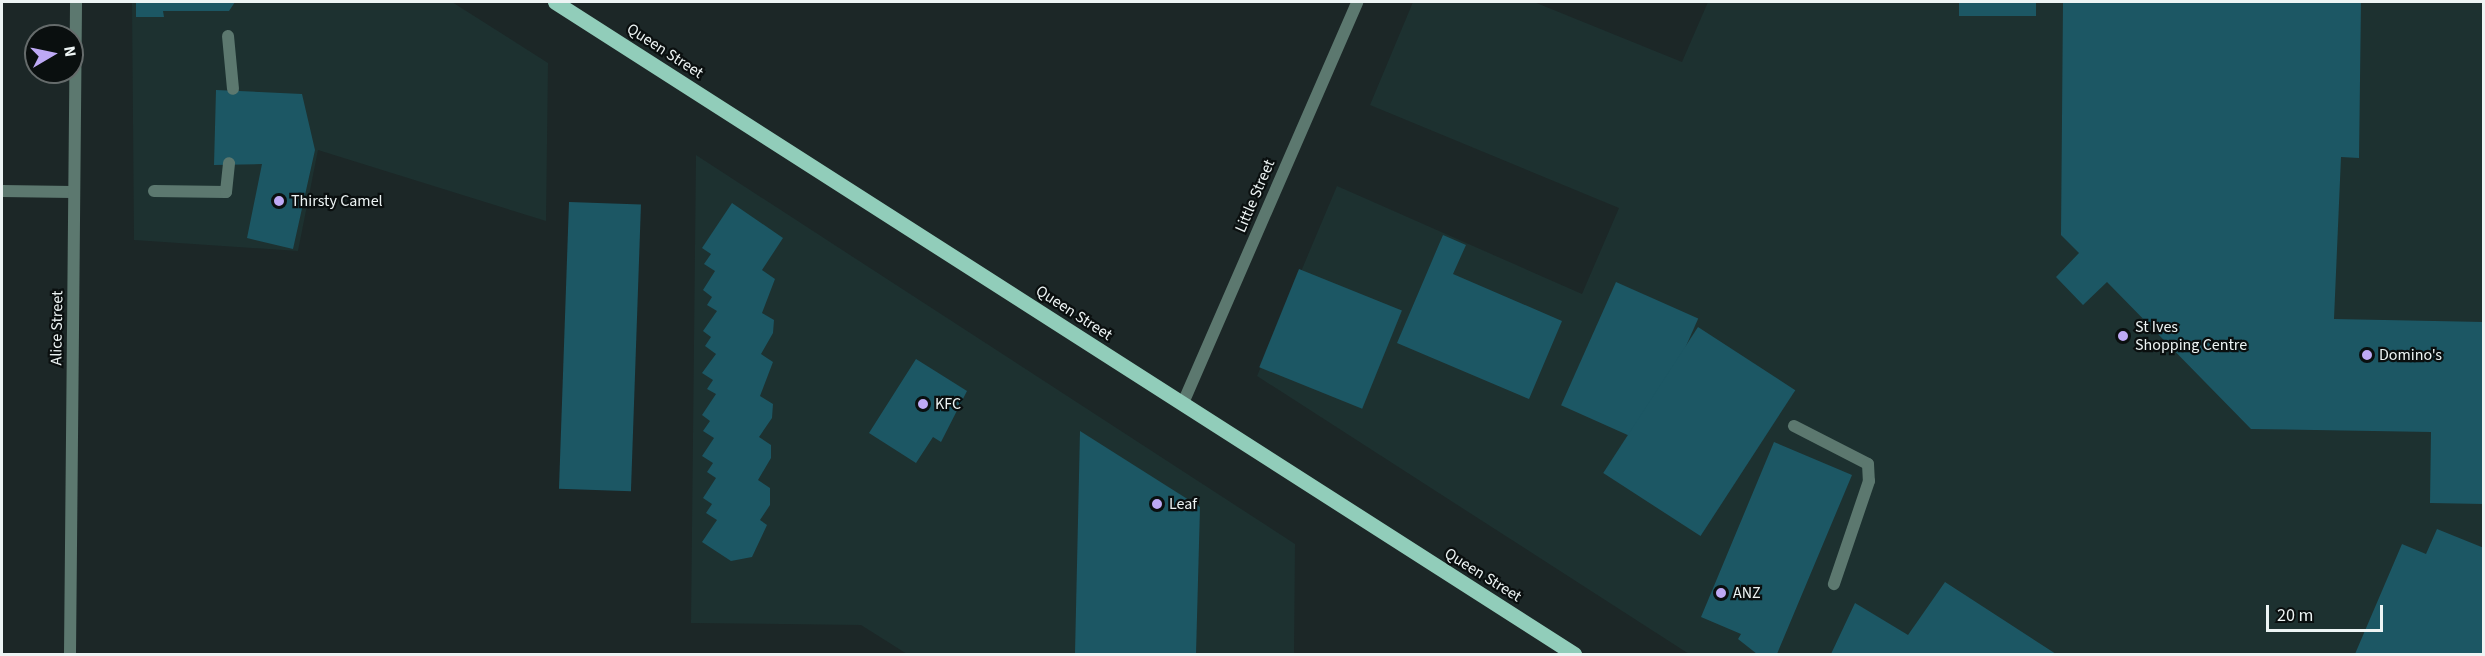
<!DOCTYPE html>
<html>
<head>
<meta charset="utf-8">
<style>
	body { margin:0 }
	#map { position:relative; width:2485px; height:656px; overflow:hidden; background:#1c2727; font-family:"Source Sans 3",sans-serif }
	div>[style] { position:absolute }
	.built>* { inset:0; background:#1d3130 }
	.building>* { inset:0; background:#1c5764; transform-origin:0 0 }
	.service>* { height:12px; margin:-6px; padding:0 6px; transform-origin:6px; border-radius:6px; background:#5c786f }
	.minor>* { height:12px; margin:-6px; padding:0 6px; transform-origin:6px; border-radius:6px; background:#5c786f }
	.tertiary>* { height:12px; margin:-6px; padding:0 6px; transform-origin:6px; border-radius:6px; background:#5c786f }
	.primary>* { height:15px; margin:-7.5px; padding:0 7.5px; transform-origin:7.5px; border-radius:7.5px; background:#91cdba }
	.dots>* { width:16px; height:16px; translate:-50% -50%; box-sizing:border-box; border:3px solid #0a0f0f; border-radius:50% }
	span { translate:-50% -50%; white-space:nowrap; text-align:center; line-height:1.15; -webkit-text-stroke:4.5px #0a0f0f; paint-order:stroke }
	.street-label { font-size:16px; color:#edf4f4 }
	.poi-label { font-size:16px; color:#edf4f4 }
	.left { translate:0 -50%; text-align:left }
	.frame { position:absolute; inset:0; border:3px solid #edf4f4; pointer-events:none }
	.north { position:absolute; left:24px; top:24px; width:60px; height:60px; box-sizing:border-box; background:#0a0f0f; border:2px solid #656b6b; border-radius:50%; rotate:81deg; font-size:16px; font-weight:700; line-height:24px; text-align:center; color:#edf4f4 }
	.north::after { content:''; display:block; margin:auto; width:21px; height:27px; background:#bea9f5; clip-path:polygon(50% 0,100% 100%,50% 72%,0 100%) }
	.scale { position:absolute; left:2266px; top:605px; width:117px; height:27px; box-sizing:border-box; border:3px solid #edf4f4; border-top:0; padding-left:8px; font-size:18px; line-height:21px; white-space:nowrap; color:#edf4f4; -webkit-text-stroke:4px #0a0f0f; paint-order:stroke }
</style>
</head>
<body>
<div id="map">
	<div class="built">
		<div style="clip-path:polygon(132px 2px,452px 2px,548px 63px,546px 221px,318px 150px,298px 251px,134px 240px)"></div>
		<div style="clip-path:polygon(1413px 2px,1534px 2px,1682px 62px,1708px 2px,2483px 2px,2483px 654px,1689px 654px,1257px 376px,1337px 186px,1582px 294px,1619px 208px,1370px 105px)"></div>
		<div style="clip-path:polygon(696px 155px,1295px 544px,1294px 654px,907px 654px,861px 625px,691px 623px)"></div>
	</div>
	<div class="building">
		<div style="clip-path:polygon(136px 2px,235px 2px,229px 11px,163px 11px,164px 17px,136px 17px)"></div>
		<div style="left:1959px;top:2px;width:77px;height:14px"></div>
		<div style="clip-path:polygon(2063px 2px,2361px 2px,2359px 158px,2341px 157px,2334px 319px,2484px 322px,2484px 504px,2430px 503px,2431px 432px,2251px 429px,2107px 282px,2083px 305px,2056px 277px,2079px 253px,2061px 235px)"></div>
		<div style="clip-path:polygon(216px 90px,302px 94px,315px 150px,293px 249px,247px 238px,262px 164px,214px 165px)"></div>
		<div style="left:569px;top:202px;width:72px;height:287px;rotate:2deg"></div>
		<div style="clip-path:polygon(732px 203px,783px 238px,762px 270px,775px 279px,762px 313px,774px 320px,773px 333px,761px 354px,773px 362px,760px 396px,773px 404px,772px 418px,759px 437px,771px 445px,771px 458px,758px 480px,770px 488px,770px 505px,760px 520px,767px 525px,752px 557px,731px 561px,702px 542px,717px 520px,706px 513px,712px 504px,703px 498px,716px 478px,707px 472px,713px 463px,702px 456px,714px 438px,703px 431px,710px 421px,702px 415px,716px 394px,707px 389px,713px 380px,702px 373px,716px 354px,705px 346px,711px 337px,703px 331px,717px 311px,707px 305px,712px 297px,703px 290px,715px 271px,704px 264px,711px 254px,702px 248px)"></div>
		<div style="clip-path:polygon(1443px 235px,1466px 245px,1453px 274px,1562px 321px,1529px 399px,1397px 343px)"></div>
		<div style="left:1299px;top:269px;width:111px;height:106px;rotate:22deg"></div>
		<div style="left:1616px;top:282px;width:90px;height:135px;rotate:24deg"></div>
		<div style="left:1698px;top:327px;width:116px;height:174px;rotate:33deg"></div>
		<div style="clip-path:polygon(916px 359px,967px 391px,941px 442px,933px 437px,916px 463px,869px 433px)"></div>
		<div style="clip-path:polygon(1080px 431px,1200px 507px,1196px 654px,1075px 654px)"></div>
		<div style="clip-path:polygon(1774px 442px,1852px 475px,1777px 654px,1757px 654px,1738px 639px,1741px 634px,1701px 617px)"></div>
		<div style="clip-path:polygon(2437px 529px,2484px 548px,2484px 654px,2355px 654px,2402px 544px,2426px 554px)"></div>
		<div style="clip-path:polygon(1945px 582px,2056px 654px,1831px 654px,1855px 603px,1908px 635px)"></div>
	</div>
	<div class="service">
		<div style="left:228px;top:36px;width:53px;rotate:84.6deg"></div>
		<div style="left:154px;top:191px;width:72px;rotate:0.8deg"></div>
		<div style="left:226px;top:192px;width:29px;rotate:-84deg"></div>
		<div style="left:1794px;top:426px;width:83px;rotate:27.2deg"></div>
		<div style="left:1868px;top:464px;width:17px;rotate:87deg"></div>
		<div style="left:1869px;top:481px;width:109px;rotate:108.8deg"></div>
	</div>
	<div class="minor">
		<div style="left:2px;top:191px;width:70px;rotate:0.8deg"></div>
		<div style="left:1183px;top:403px;width:437px;rotate:-66.5deg"></div>
	</div>
	<div class="tertiary">
		<div style="left:70px;top:654px;width:652px;rotate:-89.47deg"></div>
	</div>
	<div class="primary">
		<div style="left:555px;top:2px;width:1210px;rotate:32.61deg"></div>
	</div>
	<div class="dots">
		<div style="left:279px;top:201px;background:#bea9f5"></div>
		<div style="left:2123px;top:336px;background:#bea9f5"></div>
		<div style="left:2367px;top:355px;background:#bea9f5"></div>
		<div style="left:923px;top:404px;background:#bea9f5"></div>
		<div style="left:1157px;top:504px;background:#bea9f5"></div>
		<div style="left:1721px;top:593px;background:#bea9f5"></div>
	</div>
	<div class="street-label">
		<span style="left:665px;top:51px;rotate:33deg">Queen Street</span>
		<span style="left:1255px;top:196px;rotate:-67deg">Little Street</span>
		<span style="left:1074px;top:313px;rotate:33deg">Queen Street</span>
		<span style="left:57px;top:328px;rotate:-89deg">Alice Street</span>
		<span style="left:1483px;top:575px;rotate:32deg">Queen Street</span>
	</div>
	<div class="poi-label">
		<span class="left" style="left:291px;top:201px">Thirsty Camel</span>
		<span class="left" style="left:2135px;top:336px">St Ives<br>Shopping Centre</span>
		<span class="left" style="left:2379px;top:355px">Domino's</span>
		<span class="left" style="left:935px;top:404px">KFC</span>
		<span class="left" style="left:1169px;top:504px">Leaf</span>
		<span class="left" style="left:1733px;top:593px">ANZ</span>
	</div>
	<div class="frame"></div>
	<div class="north">N</div>
	<div class="scale">20 m</div>
</div>
</body>
</html>
